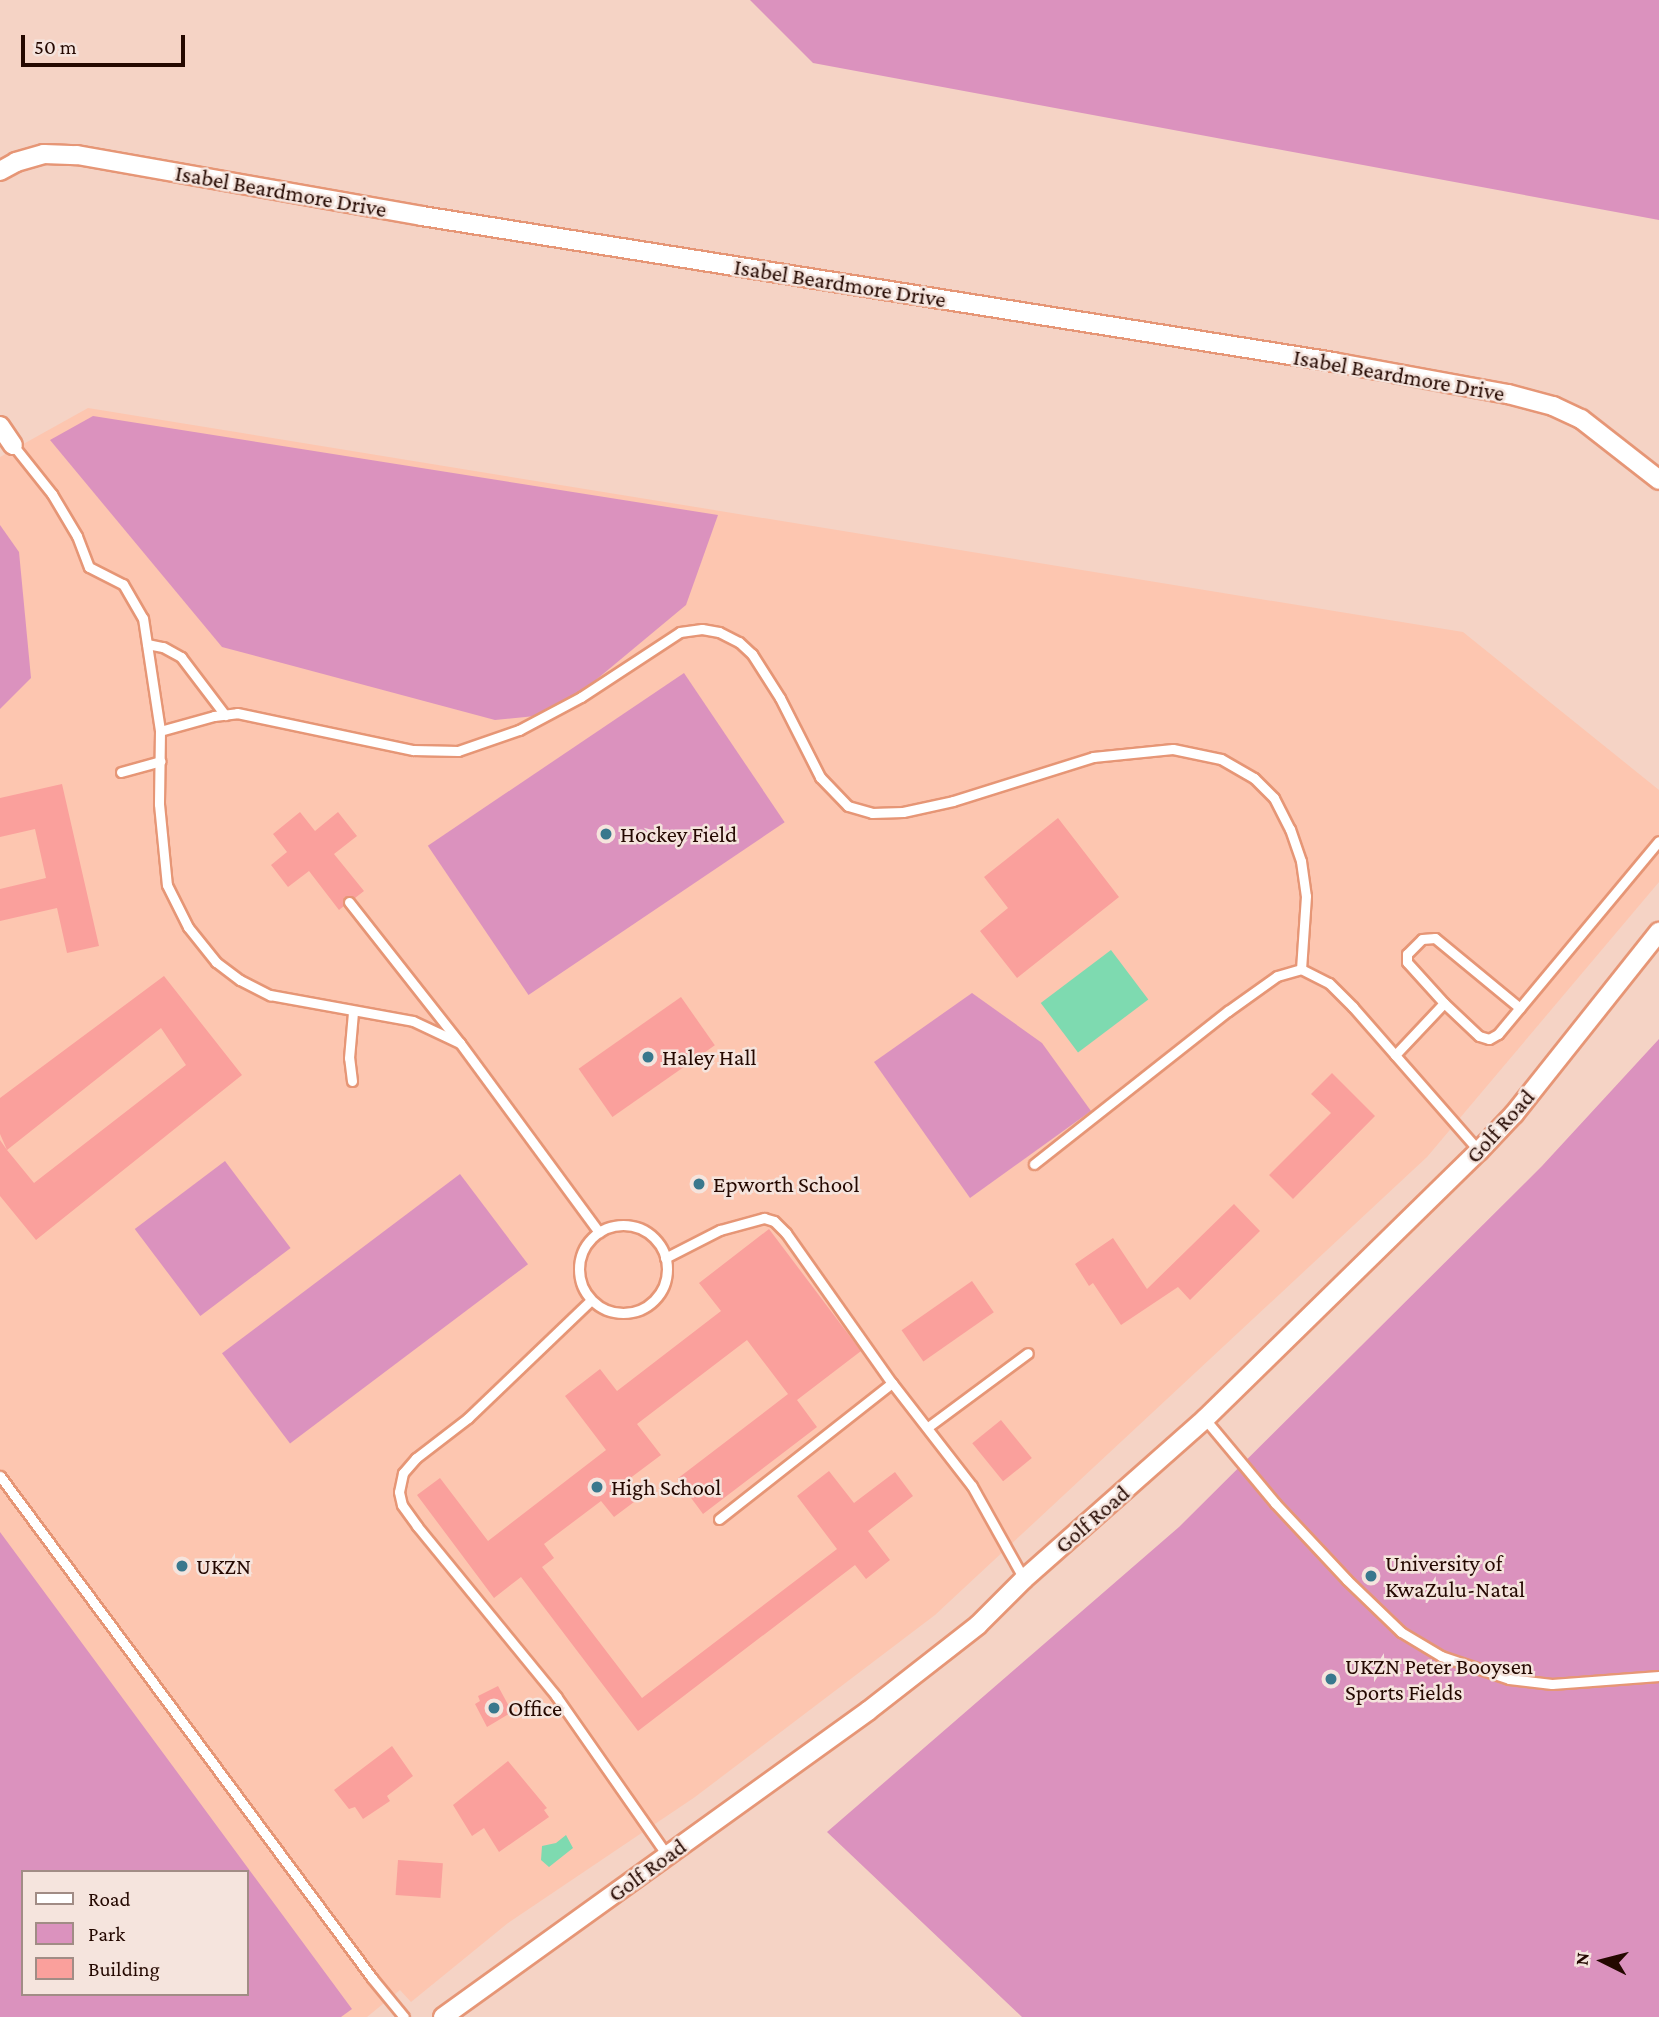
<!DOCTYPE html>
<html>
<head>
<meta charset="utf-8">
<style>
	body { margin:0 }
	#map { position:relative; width:1659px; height:2017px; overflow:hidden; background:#f5d3c5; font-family:"Crimson Pro",serif }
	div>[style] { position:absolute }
	.built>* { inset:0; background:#fdc6b0 }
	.green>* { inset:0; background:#db92be; transform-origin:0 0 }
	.water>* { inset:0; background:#7edab0; transform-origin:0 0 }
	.building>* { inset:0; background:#faa09c; transform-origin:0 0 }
	.roads { filter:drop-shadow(2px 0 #e69676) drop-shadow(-2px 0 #e69676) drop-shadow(0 2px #e69676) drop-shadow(0 -2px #e69676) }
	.service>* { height:9px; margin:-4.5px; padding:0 4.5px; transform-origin:4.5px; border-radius:4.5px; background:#fff }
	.service>.ring { margin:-4.5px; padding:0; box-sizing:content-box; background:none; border:9px solid #fff; border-radius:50% }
	.minor>* { height:18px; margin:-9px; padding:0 9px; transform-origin:9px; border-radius:9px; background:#fff }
	.dots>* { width:19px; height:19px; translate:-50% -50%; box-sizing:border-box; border:4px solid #f5e4dd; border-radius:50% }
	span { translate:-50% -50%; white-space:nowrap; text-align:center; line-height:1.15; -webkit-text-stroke:5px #f5e4dd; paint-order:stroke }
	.street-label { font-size:23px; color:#240800 }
	.poi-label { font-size:23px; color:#240800 }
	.left { translate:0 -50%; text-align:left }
	.legend { position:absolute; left:21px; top:1870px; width:228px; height:126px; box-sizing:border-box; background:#f5e4dd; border:2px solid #a18c85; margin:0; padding:9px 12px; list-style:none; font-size:21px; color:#240800 }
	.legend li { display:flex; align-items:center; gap:14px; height:35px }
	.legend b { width:35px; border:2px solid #a18c85 }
	.north { position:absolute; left:1568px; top:1926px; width:70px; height:70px; -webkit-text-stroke:5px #f5e4dd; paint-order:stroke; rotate:276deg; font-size:19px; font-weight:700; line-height:28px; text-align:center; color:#240800 }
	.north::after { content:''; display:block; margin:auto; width:24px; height:32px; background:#240800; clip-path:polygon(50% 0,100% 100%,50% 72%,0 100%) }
	.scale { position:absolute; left:21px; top:35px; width:164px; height:32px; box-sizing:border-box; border:4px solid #240800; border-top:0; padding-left:9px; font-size:21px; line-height:24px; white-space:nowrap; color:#240800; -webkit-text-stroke:5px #f5e4dd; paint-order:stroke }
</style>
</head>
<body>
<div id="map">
	<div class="built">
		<div style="clip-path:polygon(evenodd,88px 408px,1463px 632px,1659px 790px,1659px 882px,1427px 1157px,935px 1615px,695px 1797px,508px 1923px,411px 2002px,400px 1990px,367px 2017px,0 2017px,0 457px,88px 408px,23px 1872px,247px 1872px,247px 1994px,23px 1994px,23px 1872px)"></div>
	</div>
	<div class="green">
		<div style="clip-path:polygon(750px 0,1659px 0,1659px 220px,813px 63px)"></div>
		<div style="clip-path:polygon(93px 416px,718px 515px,686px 605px,555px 714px,495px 720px,222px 647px,50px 440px)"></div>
		<div style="clip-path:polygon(0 525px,19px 552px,31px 678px,0 709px)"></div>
		<div style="left:684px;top:673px;width:180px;height:309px;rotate:56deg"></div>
		<div style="clip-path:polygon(972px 993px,1042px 1043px,1091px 1111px,970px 1198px,874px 1062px)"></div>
		<div style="clip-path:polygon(1659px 1039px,1659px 2017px,1022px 2017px,827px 1832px,1179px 1527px,1542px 1166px)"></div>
		<div style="left:225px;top:1161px;width:109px;height:113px;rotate:53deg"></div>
		<div style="left:460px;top:1174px;width:113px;height:298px;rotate:53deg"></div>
		<div style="clip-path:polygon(evenodd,0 1532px,352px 2009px,341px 2017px,0 2017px,0 1532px,23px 1872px,247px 1872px,247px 1994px,23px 1994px,23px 1872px)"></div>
	</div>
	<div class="water">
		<div style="left:1111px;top:950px;width:62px;height:88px;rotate:53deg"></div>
		<div style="clip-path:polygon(566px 1835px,573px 1848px,549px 1867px,541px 1860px,542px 1846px,556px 1843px)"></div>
	</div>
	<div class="building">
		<div style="clip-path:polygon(62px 784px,99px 946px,67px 953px,57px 908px,0 921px,0 889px,46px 878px,35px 829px,0 837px,0 798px)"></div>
		<div style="clip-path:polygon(300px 812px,315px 831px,338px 812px,357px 836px,334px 854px,364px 891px,355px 898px,344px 897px,344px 906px,339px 910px,309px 871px,288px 887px,271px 865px,287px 852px,273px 834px)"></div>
		<div style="clip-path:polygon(1058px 818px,1119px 897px,1017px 978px,980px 931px,1008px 908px,984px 877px)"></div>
		<div style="clip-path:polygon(evenodd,164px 976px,242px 1075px,36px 1240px,0 1196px,0 1140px,7px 1150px,0 1134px,0 1098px,164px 976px,161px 1028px,186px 1065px,34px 1183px,7px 1150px,161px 1028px)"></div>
		<div style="left:681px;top:997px;width:59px;height:125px;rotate:55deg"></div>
		<div style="clip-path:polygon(1332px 1073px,1375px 1116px,1293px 1199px,1269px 1175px,1331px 1113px,1311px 1094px)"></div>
		<div style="clip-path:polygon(1234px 1204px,1260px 1231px,1190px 1300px,1178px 1287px,1121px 1325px,1093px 1283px,1089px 1286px,1075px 1264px,1113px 1238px,1147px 1289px)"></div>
		<div style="clip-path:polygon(769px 1229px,861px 1351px,797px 1400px,817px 1427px,703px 1514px,677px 1479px,788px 1394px,747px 1340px,637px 1424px,661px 1455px,629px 1479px,642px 1496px,614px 1517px,601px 1501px,544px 1544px,554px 1558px,542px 1567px,642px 1698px,837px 1549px,797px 1496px,829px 1471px,854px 1503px,895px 1472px,913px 1496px,868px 1531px,890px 1560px,866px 1579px,855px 1565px,638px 1731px,521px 1577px,494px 1598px,417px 1495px,440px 1478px,488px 1541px,606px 1450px,565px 1396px,600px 1369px,617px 1391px,721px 1311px,699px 1283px)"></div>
		<div style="left:972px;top:1281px;width:38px;height:86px;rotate:55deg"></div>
		<div style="left:1001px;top:1420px;width:49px;height:37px;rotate:51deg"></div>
		<div style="clip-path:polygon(498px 1686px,512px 1712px,487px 1727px,475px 1704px,480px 1701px,478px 1696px)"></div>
		<div style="clip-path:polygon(392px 1746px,413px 1776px,387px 1796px,390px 1801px,363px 1819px,355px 1807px,349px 1809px,334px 1790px)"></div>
		<div style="clip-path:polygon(508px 1761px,547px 1808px,544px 1810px,549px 1817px,499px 1852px,484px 1828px,472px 1836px,453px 1805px)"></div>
		<div style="left:398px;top:1860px;width:45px;height:35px;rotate:4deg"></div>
	</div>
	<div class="roads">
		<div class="service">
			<div style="left:13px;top:445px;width:63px;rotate:51.5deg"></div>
			<div style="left:52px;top:494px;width:49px;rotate:59.2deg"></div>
			<div style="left:77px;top:536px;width:33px;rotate:69deg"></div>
			<div style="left:89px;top:567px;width:38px;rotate:27deg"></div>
			<div style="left:123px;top:584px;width:39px;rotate:60deg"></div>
			<div style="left:143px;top:618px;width:114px;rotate:81.4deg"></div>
			<div style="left:160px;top:731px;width:73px;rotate:90.8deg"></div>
			<div style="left:159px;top:804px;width:81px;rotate:84.4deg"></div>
			<div style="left:167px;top:885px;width:47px;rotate:63.4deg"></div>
			<div style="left:188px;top:927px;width:45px;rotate:51.3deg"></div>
			<div style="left:216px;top:962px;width:30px;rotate:37deg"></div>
			<div style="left:240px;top:980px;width:34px;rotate:27deg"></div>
			<div style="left:270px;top:995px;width:145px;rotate:10.3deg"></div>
			<div style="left:413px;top:1021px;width:52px;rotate:25.1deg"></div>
			<div style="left:147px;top:644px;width:16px;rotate:11deg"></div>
			<div style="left:163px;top:647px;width:21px;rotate:29deg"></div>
			<div style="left:181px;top:657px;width:73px;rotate:52.8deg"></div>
			<div style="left:160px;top:731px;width:56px;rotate:-15.5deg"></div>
			<div style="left:214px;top:716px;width:23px;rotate:-7deg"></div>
			<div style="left:237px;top:713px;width:180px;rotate:11.9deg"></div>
			<div style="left:413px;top:750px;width:45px;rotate:1.3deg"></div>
			<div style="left:458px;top:751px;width:65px;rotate:-19deg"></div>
			<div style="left:519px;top:730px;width:70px;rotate:-28deg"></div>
			<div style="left:581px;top:697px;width:118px;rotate:-33.3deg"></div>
			<div style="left:680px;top:632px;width:22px;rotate:-8deg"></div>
			<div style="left:702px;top:629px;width:17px;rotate:10deg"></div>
			<div style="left:719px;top:632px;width:22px;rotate:27deg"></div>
			<div style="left:739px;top:642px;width:18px;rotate:43deg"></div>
			<div style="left:752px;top:654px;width:52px;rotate:57.5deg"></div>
			<div style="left:780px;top:698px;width:89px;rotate:63.1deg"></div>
			<div style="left:820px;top:777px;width:40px;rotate:46deg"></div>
			<div style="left:848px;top:806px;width:25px;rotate:16deg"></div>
			<div style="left:872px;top:813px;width:31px;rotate:-2deg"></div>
			<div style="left:903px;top:812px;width:51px;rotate:-12.4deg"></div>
			<div style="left:953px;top:801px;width:147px;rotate:-17.4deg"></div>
			<div style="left:1093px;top:757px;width:80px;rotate:-5.7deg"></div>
			<div style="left:1173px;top:749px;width:49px;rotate:11.8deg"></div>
			<div style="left:1221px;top:759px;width:38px;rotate:30deg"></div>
			<div style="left:1254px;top:778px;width:28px;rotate:45deg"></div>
			<div style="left:1274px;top:798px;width:35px;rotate:63deg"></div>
			<div style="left:1290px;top:829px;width:34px;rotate:71deg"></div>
			<div style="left:1301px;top:861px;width:35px;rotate:82deg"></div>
			<div style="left:1306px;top:896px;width:73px;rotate:93.9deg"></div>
			<div style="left:121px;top:772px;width:41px;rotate:-15.4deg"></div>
			<div style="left:349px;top:902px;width:179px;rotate:51.8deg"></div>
			<div style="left:460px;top:1043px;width:235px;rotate:53.7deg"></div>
			<div style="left:1444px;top:1003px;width:55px;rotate:-132.1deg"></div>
			<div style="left:1407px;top:962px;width:8px;rotate:-90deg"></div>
			<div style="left:1407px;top:954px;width:21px;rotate:-45deg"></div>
			<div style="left:1422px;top:939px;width:13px;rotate:-4deg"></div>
			<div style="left:1435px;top:938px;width:110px;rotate:39.5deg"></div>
			<div style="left:1395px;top:1055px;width:71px;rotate:-46.7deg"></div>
			<div style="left:1444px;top:1003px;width:48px;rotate:43.3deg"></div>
			<div style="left:1479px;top:1036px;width:10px;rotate:17deg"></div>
			<div style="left:1489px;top:1039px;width:10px;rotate:-29deg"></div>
			<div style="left:1498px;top:1034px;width:251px;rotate:-50.2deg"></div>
			<div style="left:352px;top:1081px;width:23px;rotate:-97deg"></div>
			<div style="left:349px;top:1058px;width:46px;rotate:-85deg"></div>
			<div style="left:1034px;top:1164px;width:247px;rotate:-38.3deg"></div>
			<div style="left:1228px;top:1011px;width:60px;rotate:-35.5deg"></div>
			<div style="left:1277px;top:976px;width:25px;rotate:-16deg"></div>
			<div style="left:1301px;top:969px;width:31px;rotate:27deg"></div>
			<div style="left:1329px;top:983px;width:34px;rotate:45deg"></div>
			<div style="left:1353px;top:1007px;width:191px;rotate:48.8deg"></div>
			<div class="ring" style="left:579px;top:1225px;width:79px;height:79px"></div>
			<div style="left:665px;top:1258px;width:62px;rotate:-27deg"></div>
			<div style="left:720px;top:1230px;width:46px;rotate:-15.3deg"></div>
			<div style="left:764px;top:1218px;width:10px;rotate:17deg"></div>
			<div style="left:774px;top:1221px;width:17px;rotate:45deg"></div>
			<div style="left:786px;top:1233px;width:184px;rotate:54.8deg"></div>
			<div style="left:892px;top:1383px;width:130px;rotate:52.2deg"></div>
			<div style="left:972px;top:1486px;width:107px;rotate:60.8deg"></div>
			<div style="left:591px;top:1300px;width:170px;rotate:136.2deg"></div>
			<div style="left:468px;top:1418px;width:66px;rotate:142.4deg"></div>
			<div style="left:416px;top:1458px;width:20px;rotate:131deg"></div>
			<div style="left:403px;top:1473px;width:19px;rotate:102deg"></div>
			<div style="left:399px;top:1492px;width:13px;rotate:77deg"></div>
			<div style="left:402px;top:1505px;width:26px;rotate:54deg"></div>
			<div style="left:417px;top:1526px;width:220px;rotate:50.7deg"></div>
			<div style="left:556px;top:1696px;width:194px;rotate:55.1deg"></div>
			<div style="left:1205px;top:1419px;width:109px;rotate:50.2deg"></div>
			<div style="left:1275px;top:1503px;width:105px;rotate:46.9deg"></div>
			<div style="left:1347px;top:1580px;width:75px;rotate:43.9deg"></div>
			<div style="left:1401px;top:1632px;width:47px;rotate:31deg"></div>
			<div style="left:1441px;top:1656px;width:72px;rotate:18.7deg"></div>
			<div style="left:1509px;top:1679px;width:43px;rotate:6.6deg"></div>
			<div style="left:1552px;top:1684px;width:107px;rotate:-4.3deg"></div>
			<div style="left:928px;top:1427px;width:124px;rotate:-36.5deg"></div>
			<div style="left:0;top:1476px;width:625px;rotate:53.46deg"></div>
			<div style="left:372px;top:1978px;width:50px;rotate:50.6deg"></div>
			<div style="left:719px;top:1519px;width:220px;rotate:-38.2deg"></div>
		</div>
		<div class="minor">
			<div style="left:0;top:171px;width:18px;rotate:-29deg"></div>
			<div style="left:16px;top:162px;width:29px;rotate:-16deg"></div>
			<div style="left:44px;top:154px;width:33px;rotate:2deg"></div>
			<div style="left:77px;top:155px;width:350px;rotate:10deg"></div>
			<div style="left:422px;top:216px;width:923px;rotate:9.1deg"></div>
			<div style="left:1333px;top:362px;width:178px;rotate:10.4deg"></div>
			<div style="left:1508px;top:394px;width:47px;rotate:14.9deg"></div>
			<div style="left:1553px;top:406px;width:31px;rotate:25deg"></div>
			<div style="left:1581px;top:419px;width:99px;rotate:38deg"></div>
			<div style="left:0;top:426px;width:23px;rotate:56deg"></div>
			<div style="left:443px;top:2017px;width:524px;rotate:-35.75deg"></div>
			<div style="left:868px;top:1711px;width:140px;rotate:-38deg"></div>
			<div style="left:978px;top:1625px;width:65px;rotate:-45deg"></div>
			<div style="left:1024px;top:1579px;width:242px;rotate:-41.5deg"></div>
			<div style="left:1205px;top:1419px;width:383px;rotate:-44.4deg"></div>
			<div style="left:1479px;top:1151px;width:51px;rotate:-46.6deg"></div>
			<div style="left:1514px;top:1114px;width:233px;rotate:-51.5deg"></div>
		</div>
	</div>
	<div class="dots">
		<div style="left:606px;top:834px;background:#39788d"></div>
		<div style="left:648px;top:1057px;background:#39788d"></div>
		<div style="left:699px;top:1184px;background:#39788d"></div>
		<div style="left:597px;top:1487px;background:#39788d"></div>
		<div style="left:182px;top:1566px;background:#39788d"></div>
		<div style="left:1371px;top:1576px;background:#39788d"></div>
		<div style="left:1331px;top:1679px;background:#39788d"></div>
		<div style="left:494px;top:1708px;background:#39788d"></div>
	</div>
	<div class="street-label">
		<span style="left:281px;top:191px;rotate:10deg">Isabel Beardmore Drive</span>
		<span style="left:840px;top:283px;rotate:9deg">Isabel Beardmore Drive</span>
		<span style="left:1399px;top:375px;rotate:10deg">Isabel Beardmore Drive</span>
		<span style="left:1500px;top:1126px;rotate:-48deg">Golf Road</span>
		<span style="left:1092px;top:1519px;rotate:-41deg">Golf Road</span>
		<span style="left:647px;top:1870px;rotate:-36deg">Golf Road</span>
	</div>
	<div class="poi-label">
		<span class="left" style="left:620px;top:834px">Hockey Field</span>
		<span class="left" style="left:662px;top:1057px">Haley Hall</span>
		<span class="left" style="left:713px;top:1184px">Epworth School</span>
		<span class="left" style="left:611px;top:1487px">High School</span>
		<span class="left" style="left:1385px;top:1576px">University of<br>KwaZulu-Natal</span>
		<span class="left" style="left:196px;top:1566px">UKZN</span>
		<span class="left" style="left:1345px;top:1679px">UKZN Peter Booysen<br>Sports Fields</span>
		<span class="left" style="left:508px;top:1708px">Office</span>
	</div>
	<ul class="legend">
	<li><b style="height:9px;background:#fff"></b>Road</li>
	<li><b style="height:19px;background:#db92be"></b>Park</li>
	<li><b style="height:19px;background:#faa09c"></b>Building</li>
	</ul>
	<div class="north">N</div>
	<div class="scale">50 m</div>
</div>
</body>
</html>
